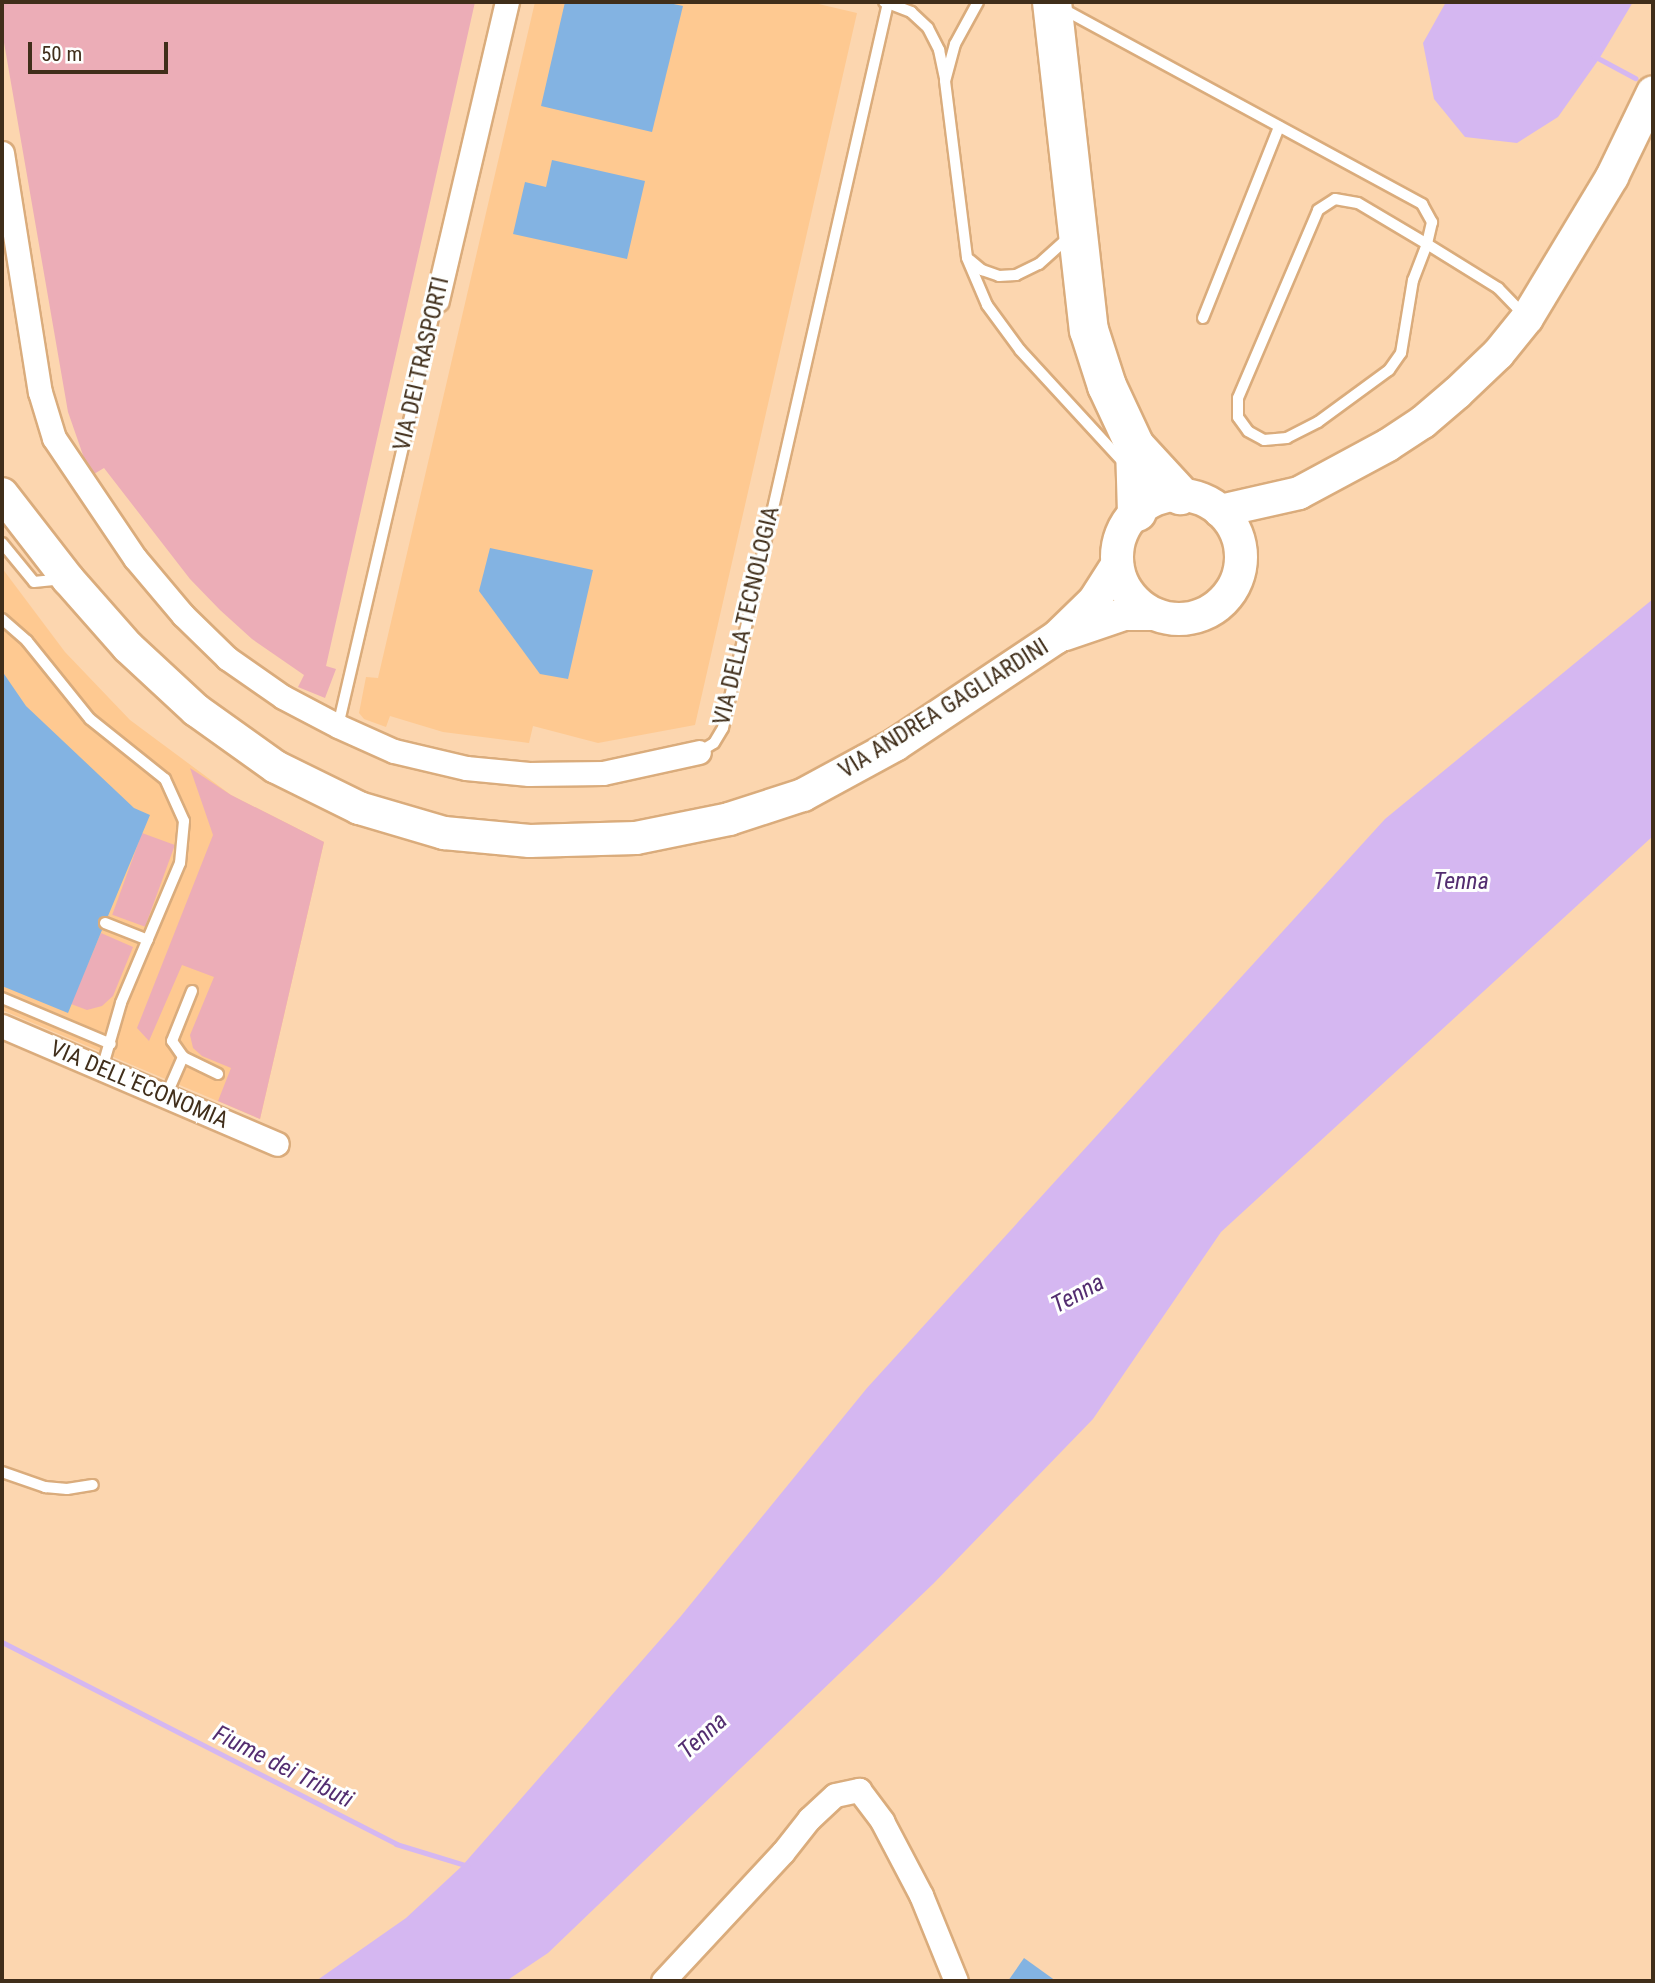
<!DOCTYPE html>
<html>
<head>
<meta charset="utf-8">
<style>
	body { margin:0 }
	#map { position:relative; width:1655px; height:1983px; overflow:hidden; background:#fcd6af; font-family:"Roboto Condensed",sans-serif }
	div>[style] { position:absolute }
	.built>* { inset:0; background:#fec991 }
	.green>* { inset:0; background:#ecadb7; transform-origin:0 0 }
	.water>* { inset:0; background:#d5b7f1 }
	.stream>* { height:5px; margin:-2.5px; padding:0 2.5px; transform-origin:2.5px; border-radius:2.5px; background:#d5b7f1 }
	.building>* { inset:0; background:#83b3e2 }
	.roads { filter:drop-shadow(2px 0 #daac7c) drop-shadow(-2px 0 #daac7c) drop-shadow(0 2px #daac7c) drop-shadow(0 -2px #daac7c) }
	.lane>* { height:10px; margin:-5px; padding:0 5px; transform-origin:5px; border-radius:5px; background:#fff }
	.street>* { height:23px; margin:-11.5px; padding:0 11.5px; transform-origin:11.5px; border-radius:11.5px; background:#fff }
	.secondary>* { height:32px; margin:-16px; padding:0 16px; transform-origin:16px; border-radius:16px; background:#fff }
	.secondary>.ring { margin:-16px; padding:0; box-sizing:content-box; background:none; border:32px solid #fff; border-radius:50% }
	.highway>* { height:38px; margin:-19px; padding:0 19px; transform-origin:19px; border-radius:19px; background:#fff }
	span { translate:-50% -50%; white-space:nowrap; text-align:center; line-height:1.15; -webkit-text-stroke:6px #fefffe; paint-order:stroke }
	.street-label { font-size:23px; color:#402e1a }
	.water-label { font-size:24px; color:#532d70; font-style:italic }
	.frame { position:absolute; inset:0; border:4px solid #402e1a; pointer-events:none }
	.scale { position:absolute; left:28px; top:42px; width:140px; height:32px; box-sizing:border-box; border:4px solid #402e1a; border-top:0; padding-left:9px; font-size:21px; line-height:24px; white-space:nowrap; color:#402e1a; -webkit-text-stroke:5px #fefffe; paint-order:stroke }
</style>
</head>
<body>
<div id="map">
	<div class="built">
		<div style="clip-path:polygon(535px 2px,810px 2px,857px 13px,695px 725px,598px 743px,533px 726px,529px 743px,443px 732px,390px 716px,386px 727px,364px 719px,359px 713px,366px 677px,378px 678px)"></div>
		<div style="clip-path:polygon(2px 568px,65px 652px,130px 720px,231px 795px,324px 842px,260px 1119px,2px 1010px)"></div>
	</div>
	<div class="green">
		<div style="clip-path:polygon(2px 2px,475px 2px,326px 666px,336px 669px,325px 698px,298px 687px,304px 675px,252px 639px,220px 610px,190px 579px,104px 468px,94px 474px,84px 458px,68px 412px,2px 31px)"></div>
		<div style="clip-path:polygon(190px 768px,231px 795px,324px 842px,260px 1119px,218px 1101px,231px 1068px,202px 1056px,193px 1048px,190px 1035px,214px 977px,182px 965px,149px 1041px,137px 1028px,213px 835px)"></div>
		<div style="left:142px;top:833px;width:35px;height:87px;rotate:20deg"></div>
		<div style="clip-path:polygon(101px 933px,133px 947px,113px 996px,102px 1006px,87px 1010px,71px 1004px)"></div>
	</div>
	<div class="water">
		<div style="clip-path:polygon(1446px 2px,1633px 2px,1599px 59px,1558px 117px,1517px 143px,1465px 137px,1434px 99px,1423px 43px)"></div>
		<div style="clip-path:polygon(1653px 599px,1653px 836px,1221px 1232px,1093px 1419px,934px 1583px,548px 1953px,506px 1981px,316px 1981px,406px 1918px,462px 1866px,681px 1616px,867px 1388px,1385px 819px)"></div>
	</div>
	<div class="stream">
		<div style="left:1594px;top:56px;width:47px;rotate:28.2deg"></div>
		<div style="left:2px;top:1642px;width:443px;rotate:27.1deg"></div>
		<div style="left:396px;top:1844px;width:75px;rotate:17deg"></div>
	</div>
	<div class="building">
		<div style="clip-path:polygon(565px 2px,664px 2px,683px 6px,652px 132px,541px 106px)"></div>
		<div style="clip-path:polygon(552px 160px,645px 181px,627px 259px,513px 234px,525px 182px,546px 187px)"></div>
		<div style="clip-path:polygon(490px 548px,593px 570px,568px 679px,540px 674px,479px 591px)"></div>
		<div style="clip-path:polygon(2px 671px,26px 706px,134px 808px,150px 815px,108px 916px,98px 920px,102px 930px,68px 1013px,2px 986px)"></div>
		<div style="clip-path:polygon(1024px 1958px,1056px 1981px,1008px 1981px)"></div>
	</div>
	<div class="roads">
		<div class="lane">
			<div style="left:978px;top:2px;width:48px;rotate:118.7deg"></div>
			<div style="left:955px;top:44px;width:38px;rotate:105deg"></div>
			<div style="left:945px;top:81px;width:178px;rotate:82.9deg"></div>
			<div style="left:967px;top:258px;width:51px;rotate:66.9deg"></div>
			<div style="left:987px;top:305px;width:56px;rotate:53.7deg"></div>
			<div style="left:1020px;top:350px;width:155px;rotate:47.4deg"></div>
			<div style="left:888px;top:3px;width:25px;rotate:21deg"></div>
			<div style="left:911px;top:12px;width:23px;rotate:43deg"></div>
			<div style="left:928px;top:28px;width:25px;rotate:63deg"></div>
			<div style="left:939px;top:50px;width:29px;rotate:78deg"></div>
			<div style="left:1063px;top:9px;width:409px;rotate:28.5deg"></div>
			<div style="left:1422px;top:204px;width:21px;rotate:61deg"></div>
			<div style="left:1432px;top:222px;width:23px;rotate:103deg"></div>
			<div style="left:1427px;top:244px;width:84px;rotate:31.8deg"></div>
			<div style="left:1498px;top:288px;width:39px;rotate:46deg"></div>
			<div style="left:1335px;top:199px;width:23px;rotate:10deg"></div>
			<div style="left:1358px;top:203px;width:80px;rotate:30.7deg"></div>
			<div style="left:1427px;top:244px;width:39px;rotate:111deg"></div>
			<div style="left:1413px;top:280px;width:74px;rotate:99.3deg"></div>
			<div style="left:1401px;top:353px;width:21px;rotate:125deg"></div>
			<div style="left:1389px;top:370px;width:88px;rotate:143.8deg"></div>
			<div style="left:1318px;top:422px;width:35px;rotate:153deg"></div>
			<div style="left:1287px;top:438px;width:23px;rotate:175deg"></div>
			<div style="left:1264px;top:440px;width:18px;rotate:-151deg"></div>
			<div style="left:1248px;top:431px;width:17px;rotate:-126deg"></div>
			<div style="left:1238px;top:417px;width:19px;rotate:-90deg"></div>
			<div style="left:1238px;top:398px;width:204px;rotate:-66.9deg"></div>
			<div style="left:1318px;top:210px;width:20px;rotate:-33deg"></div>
			<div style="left:970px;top:260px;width:16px;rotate:40deg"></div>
			<div style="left:982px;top:270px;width:18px;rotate:19deg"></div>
			<div style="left:999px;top:276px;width:17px;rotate:-3deg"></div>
			<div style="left:1016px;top:275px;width:25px;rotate:-26deg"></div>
			<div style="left:1039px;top:264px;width:40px;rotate:-42deg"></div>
			<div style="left:1203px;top:318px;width:206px;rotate:-68.3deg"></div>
			<div style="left:2px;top:543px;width:50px;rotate:50.6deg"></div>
			<div style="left:34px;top:582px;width:27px;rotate:-6deg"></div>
			<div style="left:2px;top:619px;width:33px;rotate:41deg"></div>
			<div style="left:27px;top:641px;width:100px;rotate:51.1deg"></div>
			<div style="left:90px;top:719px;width:96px;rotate:38.7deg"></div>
			<div style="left:165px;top:779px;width:46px;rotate:65.7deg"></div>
			<div style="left:184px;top:821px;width:42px;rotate:95.4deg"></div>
			<div style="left:180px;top:863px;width:152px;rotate:112.9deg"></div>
			<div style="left:121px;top:1003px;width:69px;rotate:106.1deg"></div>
			<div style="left:338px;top:726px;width:437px;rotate:-76.9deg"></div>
			<div style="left:699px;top:752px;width:17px;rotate:-31deg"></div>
			<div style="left:714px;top:743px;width:17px;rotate:-59deg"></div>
			<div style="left:723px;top:728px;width:744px;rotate:-77.18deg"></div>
			<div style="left:888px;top:3px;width:4px;rotate:-166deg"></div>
			<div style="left:105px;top:923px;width:46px;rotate:21.6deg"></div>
			<div style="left:192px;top:991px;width:54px;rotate:111.8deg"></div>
			<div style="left:172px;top:1041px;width:19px;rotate:55deg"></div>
			<div style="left:183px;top:1057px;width:39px;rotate:26deg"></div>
			<div style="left:2px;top:998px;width:118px;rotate:22.9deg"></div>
			<div style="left:166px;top:1096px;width:43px;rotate:-66.4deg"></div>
			<div style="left:2px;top:1472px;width:46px;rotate:19.2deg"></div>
			<div style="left:45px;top:1487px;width:22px;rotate:5deg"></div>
			<div style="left:67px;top:1489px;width:26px;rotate:-9deg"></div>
		</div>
		<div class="street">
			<div style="left:2px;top:153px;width:242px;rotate:81deg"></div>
			<div style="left:40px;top:392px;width:48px;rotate:73.1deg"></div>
			<div style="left:54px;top:438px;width:145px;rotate:56deg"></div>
			<div style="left:135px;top:558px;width:75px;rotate:49.9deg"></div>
			<div style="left:183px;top:615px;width:62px;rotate:44.3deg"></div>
			<div style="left:227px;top:658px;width:68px;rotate:34.9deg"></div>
			<div style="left:283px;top:697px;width:62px;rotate:27.8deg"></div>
			<div style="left:338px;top:726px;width:61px;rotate:24.1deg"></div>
			<div style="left:394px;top:751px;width:74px;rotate:13.3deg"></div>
			<div style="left:466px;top:768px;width:63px;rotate:5.4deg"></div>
			<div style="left:529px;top:774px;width:74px;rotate:-0.8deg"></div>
			<div style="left:603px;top:773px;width:98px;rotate:-12.3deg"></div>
			<div style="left:437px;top:300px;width:306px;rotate:-76.8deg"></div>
			<div style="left:2px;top:1026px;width:299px;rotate:23.2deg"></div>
			<div style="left:663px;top:1981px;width:176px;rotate:-47.1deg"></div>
			<div style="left:783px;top:1852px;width:42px;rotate:-51.8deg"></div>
			<div style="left:809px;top:1819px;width:35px;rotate:-43deg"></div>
			<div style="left:835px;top:1795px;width:25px;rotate:-12deg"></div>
			<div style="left:859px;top:1790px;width:39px;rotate:53deg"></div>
			<div style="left:882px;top:1821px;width:84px;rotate:62.2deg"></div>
			<div style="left:921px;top:1895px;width:93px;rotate:67.9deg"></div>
		</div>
		<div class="secondary">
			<div style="left:2px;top:494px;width:108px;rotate:52.2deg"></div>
			<div style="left:68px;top:579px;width:91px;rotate:48.6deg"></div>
			<div style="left:128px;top:647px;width:93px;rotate:42.8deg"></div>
			<div style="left:196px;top:710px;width:98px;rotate:35.5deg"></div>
			<div style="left:276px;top:767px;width:93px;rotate:26.3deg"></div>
			<div style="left:359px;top:808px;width:89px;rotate:16.4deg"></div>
			<div style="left:444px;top:833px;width:86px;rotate:5.3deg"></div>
			<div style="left:530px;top:841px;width:106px;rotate:-1.6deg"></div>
			<div style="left:636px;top:838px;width:95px;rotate:-11.5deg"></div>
			<div style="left:729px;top:819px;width:78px;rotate:-18deg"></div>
			<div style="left:803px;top:795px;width:105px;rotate:-28.5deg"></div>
			<div style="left:895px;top:745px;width:195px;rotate:-33.7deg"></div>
			<div style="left:1057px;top:637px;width:52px;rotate:-44.2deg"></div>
			<div style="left:1094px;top:601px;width:43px;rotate:-57.4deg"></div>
			<div class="ring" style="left:1117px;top:495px;width:92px;height:92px"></div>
			<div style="left:1220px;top:511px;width:81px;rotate:-12.8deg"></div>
			<div style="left:1299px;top:493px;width:101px;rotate:-28.3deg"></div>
			<div style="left:1388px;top:445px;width:42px;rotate:-33.3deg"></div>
			<div style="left:1423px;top:422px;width:45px;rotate:-40.5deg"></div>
			<div style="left:1457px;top:393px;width:57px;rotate:-43.6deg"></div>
			<div style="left:1498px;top:354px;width:46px;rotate:-51.1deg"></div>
			<div style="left:1527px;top:318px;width:165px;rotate:-58.9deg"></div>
			<div style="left:1612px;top:177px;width:94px;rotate:-64.2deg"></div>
			<div style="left:1065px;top:634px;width:62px;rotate:-18.7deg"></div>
			<div style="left:1124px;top:614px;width:27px"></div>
		</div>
		<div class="highway">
			<div style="left:1052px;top:2px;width:330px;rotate:83.6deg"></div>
			<div style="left:1089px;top:330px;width:59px;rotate:72.2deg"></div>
			<div style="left:1107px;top:386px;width:66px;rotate:65deg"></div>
			<div style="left:1135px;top:446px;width:67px;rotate:47.4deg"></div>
			<div style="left:1135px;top:446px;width:66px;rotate:88.3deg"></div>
		</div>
	</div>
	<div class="street-label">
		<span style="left:422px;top:364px;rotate:-77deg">VIA DEI TRASPORTI</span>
		<span style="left:747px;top:616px;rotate:-77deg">VIA DELLA TECNOLOGIA</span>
		<span style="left:944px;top:709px;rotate:-32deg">VIA ANDREA GAGLIARDINI</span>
		<span style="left:139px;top:1085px;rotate:23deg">VIA DELL'ECONOMIA</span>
	</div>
	<div class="water-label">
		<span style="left:1461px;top:882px">Tenna</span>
		<span style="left:1078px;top:1294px;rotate:-28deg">Tenna</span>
		<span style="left:703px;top:1736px;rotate:-42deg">Tenna</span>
		<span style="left:283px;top:1767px;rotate:27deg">Fiume dei Tributi</span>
	</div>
	<div class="frame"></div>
	<div class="scale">50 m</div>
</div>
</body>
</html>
